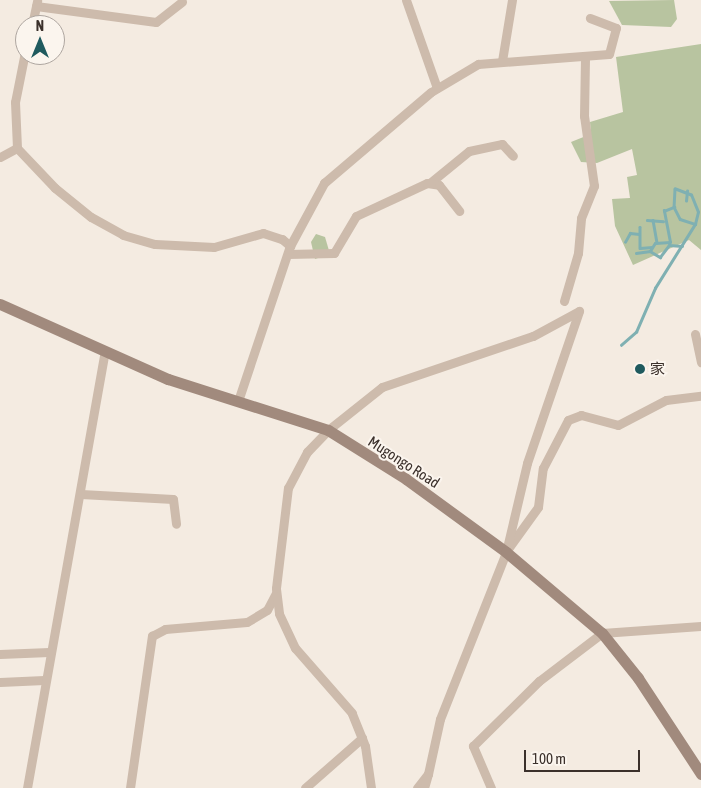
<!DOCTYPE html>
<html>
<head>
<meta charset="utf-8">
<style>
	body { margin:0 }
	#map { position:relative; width:701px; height:788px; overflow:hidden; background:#f4ebe1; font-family:"Asap Condensed","Noto Sans SC",sans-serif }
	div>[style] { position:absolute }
	.green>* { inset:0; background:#b8c4a0 }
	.stream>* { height:2.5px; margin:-1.25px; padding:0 1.25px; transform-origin:1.25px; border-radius:1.25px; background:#7fb0b2 }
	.street>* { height:9px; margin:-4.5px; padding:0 4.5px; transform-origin:4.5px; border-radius:4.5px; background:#cdbbac }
	.secondary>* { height:11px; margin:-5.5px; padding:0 5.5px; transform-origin:5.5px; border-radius:5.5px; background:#a18a7d }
	.dots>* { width:14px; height:14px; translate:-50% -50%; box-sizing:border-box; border:2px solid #fbf5ee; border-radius:50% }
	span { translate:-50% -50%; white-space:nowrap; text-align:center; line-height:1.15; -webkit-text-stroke:4px #fbf5ee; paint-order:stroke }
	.poi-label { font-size:15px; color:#3b302b }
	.left { translate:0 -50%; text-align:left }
	.street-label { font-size:15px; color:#3b302b }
	.north { position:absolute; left:15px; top:15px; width:50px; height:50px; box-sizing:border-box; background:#fbf5ee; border:1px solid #aea6a0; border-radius:50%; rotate:0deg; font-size:14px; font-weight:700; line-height:20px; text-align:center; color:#3b302b }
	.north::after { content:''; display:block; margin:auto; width:18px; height:22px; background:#1f5a5e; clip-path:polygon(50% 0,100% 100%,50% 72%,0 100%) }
	.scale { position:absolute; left:524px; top:750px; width:116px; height:22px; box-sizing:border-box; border:2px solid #3b302b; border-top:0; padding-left:6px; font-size:15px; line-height:18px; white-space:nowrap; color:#3b302b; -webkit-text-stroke:4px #fbf5ee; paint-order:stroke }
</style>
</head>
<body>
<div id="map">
	<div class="green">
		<div style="clip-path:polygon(674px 0,677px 19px,671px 27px,622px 25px,609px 1px)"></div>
		<div style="clip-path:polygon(701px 44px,701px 250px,689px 240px,633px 265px,615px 226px,612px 199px,630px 198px,627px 177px,637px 175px,632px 149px,597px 163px,581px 162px,571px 142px,591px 134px,590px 122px,623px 112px,616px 57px)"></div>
		<div style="clip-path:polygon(316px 234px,325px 237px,330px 254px,315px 259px,311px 242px)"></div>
	</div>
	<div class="stream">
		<div style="left:686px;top:201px;width:10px;rotate:-84deg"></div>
		<div style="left:647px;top:220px;width:16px;rotate:4deg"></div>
		<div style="left:653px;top:220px;width:23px;rotate:80deg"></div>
		<div style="left:640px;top:227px;width:21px;rotate:90deg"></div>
		<div style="left:640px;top:248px;width:12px;rotate:-5deg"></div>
		<div style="left:625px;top:242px;width:10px;rotate:-61deg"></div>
		<div style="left:630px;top:233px;width:9px;rotate:6deg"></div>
		<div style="left:650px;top:251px;width:9px;rotate:-58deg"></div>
		<div style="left:655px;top:243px;width:15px;rotate:-4deg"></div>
		<div style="left:670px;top:242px;width:32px;rotate:-101deg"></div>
		<div style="left:664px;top:211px;width:11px;rotate:-22deg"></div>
		<div style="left:636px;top:253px;width:14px;rotate:-8deg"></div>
		<div style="left:650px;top:251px;width:12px;rotate:31deg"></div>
		<div style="left:660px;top:257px;width:15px;rotate:-53deg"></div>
		<div style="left:669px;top:245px;width:13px;rotate:4deg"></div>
		<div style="left:621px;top:345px;width:20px;rotate:-41deg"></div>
		<div style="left:636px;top:332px;width:48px;rotate:-66.6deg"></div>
		<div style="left:655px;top:288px;width:75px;rotate:-58deg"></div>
		<div style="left:695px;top:224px;width:12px;rotate:-76deg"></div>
		<div style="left:698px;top:212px;width:18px;rotate:-112deg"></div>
		<div style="left:691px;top:195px;width:17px;rotate:-159deg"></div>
		<div style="left:675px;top:189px;width:18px;rotate:93deg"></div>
		<div style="left:674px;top:207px;width:13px;rotate:63deg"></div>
		<div style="left:680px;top:219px;width:16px;rotate:18deg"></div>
	</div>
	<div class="street">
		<div style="left:406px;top:0;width:93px;rotate:70.6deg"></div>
		<div style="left:36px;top:6px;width:121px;rotate:7.6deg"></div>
		<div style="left:156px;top:22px;width:33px;rotate:-38deg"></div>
		<div style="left:32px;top:25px;width:25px;rotate:-78deg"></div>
		<div style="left:25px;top:52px;width:51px;rotate:101.3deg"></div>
		<div style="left:15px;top:102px;width:46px;rotate:87.5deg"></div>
		<div style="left:17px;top:148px;width:55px;rotate:46.5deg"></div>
		<div style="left:55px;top:188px;width:46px;rotate:38.9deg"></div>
		<div style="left:91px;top:217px;width:37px;rotate:29deg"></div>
		<div style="left:123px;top:235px;width:33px;rotate:16deg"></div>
		<div style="left:155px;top:244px;width:59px;rotate:2.9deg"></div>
		<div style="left:214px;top:247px;width:51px;rotate:-15.9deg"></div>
		<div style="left:263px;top:233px;width:20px;rotate:18deg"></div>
		<div style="left:282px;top:239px;width:11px;rotate:41deg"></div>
		<div style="left:502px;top:61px;width:62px;rotate:-80.7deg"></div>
		<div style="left:0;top:157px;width:19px;rotate:-28deg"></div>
		<div style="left:431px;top:182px;width:49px;rotate:-39.2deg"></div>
		<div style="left:469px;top:151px;width:34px;rotate:-12deg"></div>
		<div style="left:502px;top:144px;width:16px;rotate:47deg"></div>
		<div style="left:288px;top:254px;width:46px;rotate:-1.2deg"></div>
		<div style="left:334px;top:253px;width:43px;rotate:-59.3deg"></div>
		<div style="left:356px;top:216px;width:78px;rotate:-24.9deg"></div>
		<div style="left:427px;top:183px;width:12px;rotate:9deg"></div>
		<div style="left:439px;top:185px;width:33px;rotate:52deg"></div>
		<div style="left:564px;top:301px;width:50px;rotate:-73.7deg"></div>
		<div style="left:578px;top:253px;width:35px;rotate:-85deg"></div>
		<div style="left:581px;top:218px;width:35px;rotate:-68deg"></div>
		<div style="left:594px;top:186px;width:71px;rotate:-98.1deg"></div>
		<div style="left:584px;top:116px;width:58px;rotate:-89deg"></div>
		<div style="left:695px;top:334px;width:29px;rotate:78deg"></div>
		<div style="left:238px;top:401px;width:163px;rotate:-71.5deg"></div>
		<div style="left:290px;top:246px;width:72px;rotate:-61.6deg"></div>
		<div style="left:324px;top:183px;width:140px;rotate:-40.4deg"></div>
		<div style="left:431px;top:92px;width:55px;rotate:-30.8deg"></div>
		<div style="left:478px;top:64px;width:131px;rotate:-4.4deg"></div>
		<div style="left:609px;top:54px;width:27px;rotate:-75deg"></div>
		<div style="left:616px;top:28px;width:28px;rotate:-159deg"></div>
		<div style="left:81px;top:494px;width:92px;rotate:3.1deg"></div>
		<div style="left:173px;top:499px;width:25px;rotate:83deg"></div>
		<div style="left:507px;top:550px;width:53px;rotate:-54.2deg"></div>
		<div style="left:538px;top:507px;width:39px;rotate:-83deg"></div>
		<div style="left:543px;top:468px;width:54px;rotate:-62.5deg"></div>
		<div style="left:568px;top:420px;width:14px;rotate:-21deg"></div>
		<div style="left:581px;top:415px;width:38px;rotate:15deg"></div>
		<div style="left:618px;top:425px;width:54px;rotate:-27.5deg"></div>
		<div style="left:666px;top:400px;width:35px;rotate:-7deg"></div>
		<div style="left:0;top:654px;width:49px;rotate:-2.3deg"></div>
		<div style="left:0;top:682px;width:44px;rotate:-2.6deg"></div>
		<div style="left:428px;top:774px;width:56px;rotate:-77.7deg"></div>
		<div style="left:440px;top:719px;width:180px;rotate:-68.4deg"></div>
		<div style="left:506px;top:552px;width:91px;rotate:-76.7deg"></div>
		<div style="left:527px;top:463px;width:161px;rotate:-71.1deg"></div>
		<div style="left:27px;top:788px;width:444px;rotate:-79.9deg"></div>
		<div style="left:130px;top:788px;width:154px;rotate:-81.8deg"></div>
		<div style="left:152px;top:636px;width:15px;rotate:-28deg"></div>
		<div style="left:165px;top:629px;width:82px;rotate:-4.9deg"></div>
		<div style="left:247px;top:622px;width:23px;rotate:-31deg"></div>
		<div style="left:267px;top:610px;width:19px;rotate:-62deg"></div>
		<div style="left:305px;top:788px;width:76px;rotate:-41.3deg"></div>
		<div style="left:371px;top:788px;width:42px;rotate:-98.1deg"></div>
		<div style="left:365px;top:746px;width:35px;rotate:-112deg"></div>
		<div style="left:352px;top:713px;width:86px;rotate:-131.2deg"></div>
		<div style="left:295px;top:648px;width:38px;rotate:-115deg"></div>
		<div style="left:279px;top:613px;width:25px;rotate:-97deg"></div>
		<div style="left:276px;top:588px;width:101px;rotate:-83.2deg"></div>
		<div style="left:288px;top:488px;width:41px;rotate:-62.2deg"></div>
		<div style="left:307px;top:452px;width:30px;rotate:-46deg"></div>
		<div style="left:328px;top:430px;width:69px;rotate:-38.5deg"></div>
		<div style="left:382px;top:387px;width:159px;rotate:-18.7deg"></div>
		<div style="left:533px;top:336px;width:52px;rotate:-28.5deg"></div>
		<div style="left:417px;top:788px;width:18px;rotate:-52deg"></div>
		<div style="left:428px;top:774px;width:15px;rotate:106deg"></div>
		<div style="left:491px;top:788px;width:46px;rotate:-113.2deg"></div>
		<div style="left:473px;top:746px;width:93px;rotate:-44.6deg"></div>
		<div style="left:539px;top:681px;width:79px;rotate:-37.3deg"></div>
		<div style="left:602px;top:633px;width:99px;rotate:-4deg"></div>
	</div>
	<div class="secondary">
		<div style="left:0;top:304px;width:184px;rotate:24.1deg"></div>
		<div style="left:168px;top:379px;width:168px;rotate:17.7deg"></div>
		<div style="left:328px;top:430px;width:92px;rotate:32.1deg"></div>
		<div style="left:406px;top:479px;width:124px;rotate:36.1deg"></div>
		<div style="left:506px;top:552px;width:126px;rotate:40.2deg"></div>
		<div style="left:602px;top:633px;width:58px;rotate:51.3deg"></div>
		<div style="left:638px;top:678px;width:115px;rotate:56.7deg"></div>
	</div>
	<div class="dots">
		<div style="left:640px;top:369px;background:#1f5a5e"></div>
	</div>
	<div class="poi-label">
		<span class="left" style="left:650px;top:369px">家</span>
	</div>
	<div class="street-label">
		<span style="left:404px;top:462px;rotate:33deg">Mugongo Road</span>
	</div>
	<div class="north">N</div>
	<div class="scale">100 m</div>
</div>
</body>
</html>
